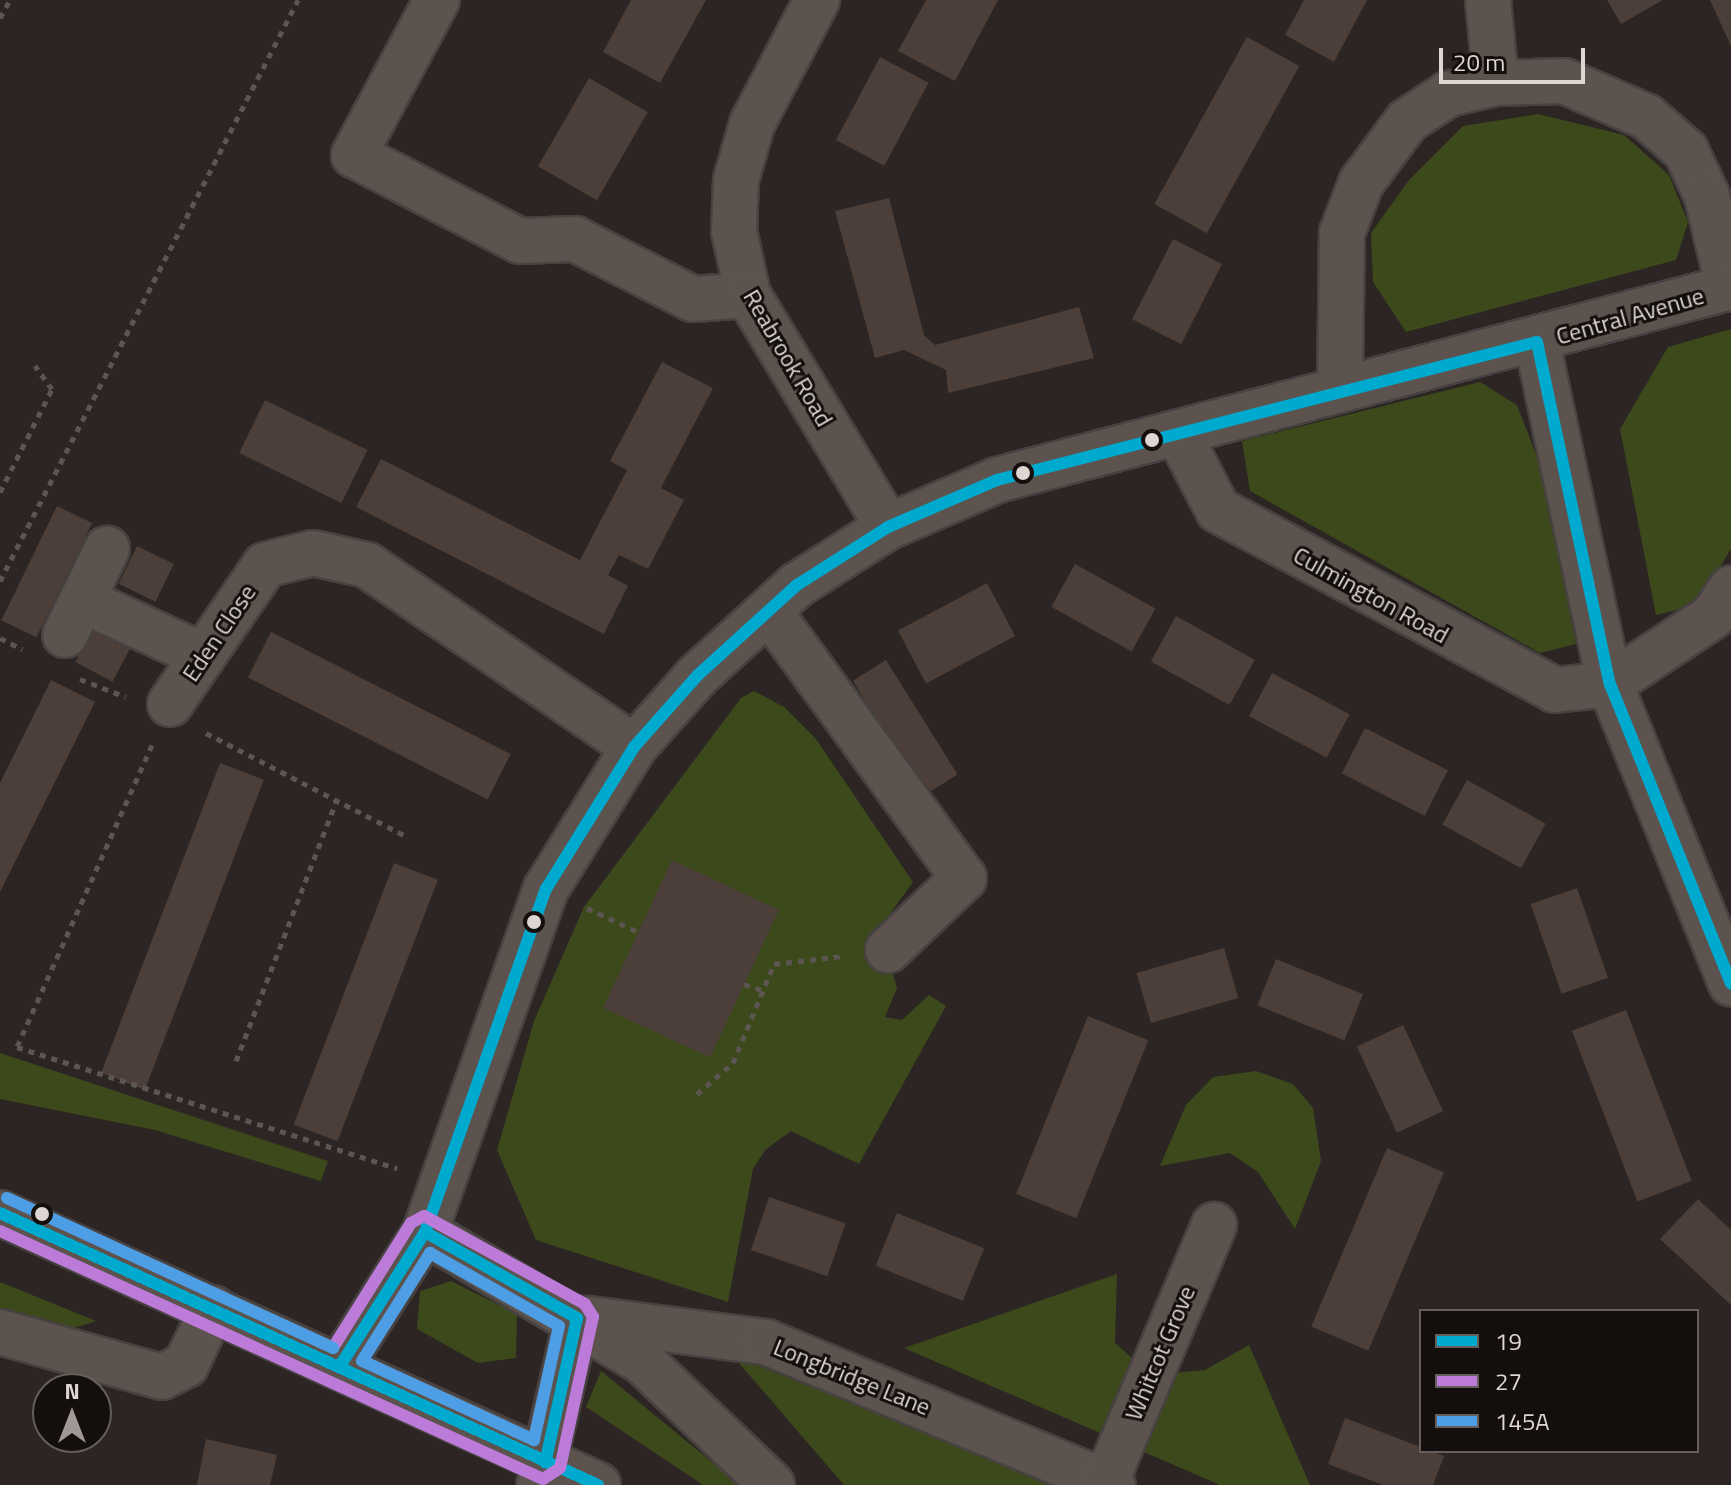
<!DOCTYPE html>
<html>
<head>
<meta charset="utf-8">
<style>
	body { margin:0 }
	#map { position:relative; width:1731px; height:1485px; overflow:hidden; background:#2c2524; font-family:"Titillium Web",sans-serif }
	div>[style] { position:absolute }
	.green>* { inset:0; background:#3c491b }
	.building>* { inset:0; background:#4c3e38; transform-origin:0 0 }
	.path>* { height:5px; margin-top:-2.5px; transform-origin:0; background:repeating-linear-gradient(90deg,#5c5551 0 6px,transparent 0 12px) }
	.roads { filter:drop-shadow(2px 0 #474241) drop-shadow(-2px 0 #474241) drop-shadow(0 2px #474241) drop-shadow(0 -2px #474241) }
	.minor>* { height:44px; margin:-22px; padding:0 22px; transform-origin:22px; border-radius:22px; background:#5c534e }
	.bus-1>* { height:12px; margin:-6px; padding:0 6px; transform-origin:6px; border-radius:6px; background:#00a9ce }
	.bus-2>* { height:12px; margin:-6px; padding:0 6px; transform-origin:6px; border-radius:6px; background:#bd7bd9 }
	.bus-3>* { height:12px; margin:-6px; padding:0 6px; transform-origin:6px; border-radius:6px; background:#4d9ee5 }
	.dots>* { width:22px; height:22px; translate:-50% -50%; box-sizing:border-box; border:4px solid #140f0d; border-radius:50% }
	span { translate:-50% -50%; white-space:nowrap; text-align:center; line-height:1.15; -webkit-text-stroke:6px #140f0d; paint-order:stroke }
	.street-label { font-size:24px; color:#ddd6d3 }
	.legend { position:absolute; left:1419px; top:1309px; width:280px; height:144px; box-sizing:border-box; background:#140f0d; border:2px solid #645f5c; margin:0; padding:10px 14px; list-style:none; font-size:24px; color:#ddd6d3 }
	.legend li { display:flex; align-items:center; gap:16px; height:40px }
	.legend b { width:40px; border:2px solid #645f5c }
	.north { position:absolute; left:32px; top:1373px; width:80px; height:80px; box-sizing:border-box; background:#140f0d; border:2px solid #645f5c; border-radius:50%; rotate:0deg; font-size:22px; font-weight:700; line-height:32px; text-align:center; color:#ddd6d3 }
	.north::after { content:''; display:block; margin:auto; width:28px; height:36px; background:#9f9896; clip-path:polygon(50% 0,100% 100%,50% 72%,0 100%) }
	.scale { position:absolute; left:1439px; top:48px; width:146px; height:36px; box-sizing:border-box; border:4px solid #ddd6d3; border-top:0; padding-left:10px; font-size:24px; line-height:28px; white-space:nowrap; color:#ddd6d3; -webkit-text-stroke:6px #140f0d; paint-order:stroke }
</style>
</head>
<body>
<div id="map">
	<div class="green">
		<div style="clip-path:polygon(1538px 114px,1624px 135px,1669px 175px,1688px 222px,1676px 260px,1406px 332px,1373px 282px,1371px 233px,1409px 180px,1463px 126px)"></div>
		<div style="clip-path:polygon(1731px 329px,1731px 549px,1697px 605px,1656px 615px,1620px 429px,1668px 347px)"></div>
		<div style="clip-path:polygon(1480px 382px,1517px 405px,1542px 470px,1576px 644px,1540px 653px,1250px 491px,1242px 441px)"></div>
		<div style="clip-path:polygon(754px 691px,784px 707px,816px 739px,913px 882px,879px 929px,897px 988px,885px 1017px,902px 1020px,929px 995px,946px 1006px,859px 1164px,791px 1131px,765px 1150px,753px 1169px,728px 1302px,536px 1240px,497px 1150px,534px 1021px,584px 907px,741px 698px)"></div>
		<div style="clip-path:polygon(0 1053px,328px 1161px,321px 1181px,155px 1130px,0 1099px)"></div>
		<div style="clip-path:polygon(1256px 1071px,1293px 1084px,1313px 1108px,1321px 1161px,1295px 1229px,1258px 1172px,1230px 1153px,1160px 1166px,1186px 1105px,1213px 1077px)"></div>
		<div style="clip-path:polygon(1117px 1274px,1115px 1343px,1151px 1375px,1205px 1370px,1249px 1345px,1310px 1485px,1220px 1485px,904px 1348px)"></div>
		<div style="clip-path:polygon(451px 1281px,517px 1314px,516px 1358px,478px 1363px,417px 1329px,420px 1291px)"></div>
		<div style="clip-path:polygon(0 1282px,96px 1321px,71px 1329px,0 1310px)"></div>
		<div style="clip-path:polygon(733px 1356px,1048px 1479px,1050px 1485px,844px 1485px)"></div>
		<div style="clip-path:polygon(601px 1371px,740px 1485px,703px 1485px,586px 1407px)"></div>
	</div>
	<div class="building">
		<div style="clip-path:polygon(631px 0,706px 0,660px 83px,603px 52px)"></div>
		<div style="clip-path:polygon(926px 0,998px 0,955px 81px,898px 51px)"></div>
		<div style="clip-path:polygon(1304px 0,1367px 0,1334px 62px,1285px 35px)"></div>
		<div style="clip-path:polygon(1607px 0,1663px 0,1621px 24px)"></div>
		<div style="clip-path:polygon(1710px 0,1731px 0,1731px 46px)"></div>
		<div style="left:1247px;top:37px;width:60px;height:191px;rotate:29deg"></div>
		<div style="left:880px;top:57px;width:55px;height:94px;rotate:28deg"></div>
		<div style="left:589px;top:78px;width:68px;height:102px;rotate:30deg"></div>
		<div style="clip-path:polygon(889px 198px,924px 335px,935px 345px,1079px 307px,1094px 358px,948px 393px,946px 370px,904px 350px,875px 358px,835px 211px)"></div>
		<div style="left:1173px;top:239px;width:55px;height:90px;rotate:27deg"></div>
		<div style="clip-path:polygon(662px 362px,713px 388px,661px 488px,684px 500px,648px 569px,619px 555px,608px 575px,628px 586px,604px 634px,356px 507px,381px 459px,580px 560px,627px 470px,610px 461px)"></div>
		<div style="left:265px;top:400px;width:114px;height:59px;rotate:26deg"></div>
		<div style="left:57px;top:506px;width:39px;height:127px;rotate:26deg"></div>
		<div style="left:137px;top:546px;width:41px;height:42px;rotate:26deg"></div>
		<div style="left:1075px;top:564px;width:92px;height:49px;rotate:29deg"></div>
		<div style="left:987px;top:583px;width:60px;height:101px;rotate:62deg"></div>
		<div style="left:1176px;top:616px;width:90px;height:52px;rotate:29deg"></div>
		<div style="left:95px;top:625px;width:42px;height:42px;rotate:28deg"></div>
		<div style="left:271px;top:632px;width:269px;height:51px;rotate:27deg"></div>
		<div style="left:886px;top:660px;width:135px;height:39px;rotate:58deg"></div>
		<div style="left:1272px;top:673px;width:88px;height:49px;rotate:28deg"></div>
		<div style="clip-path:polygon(51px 680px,95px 702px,0 892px,0 783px)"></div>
		<div style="left:1365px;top:728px;width:93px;height:51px;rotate:27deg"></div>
		<div style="left:220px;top:763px;width:47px;height:332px;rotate:21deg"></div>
		<div style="left:1467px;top:780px;width:90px;height:51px;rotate:29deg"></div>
		<div style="left:672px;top:860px;width:118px;height:163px;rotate:25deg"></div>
		<div style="left:394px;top:863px;width:47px;height:280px;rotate:21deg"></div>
		<div style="left:1577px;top:888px;width:95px;height:49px;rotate:71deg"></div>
		<div style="left:1224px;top:948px;width:52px;height:91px;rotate:74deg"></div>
		<div style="left:1276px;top:959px;width:94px;height:50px;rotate:22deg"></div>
		<div style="left:1626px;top:1010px;width:183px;height:58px;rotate:69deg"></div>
		<div style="left:1088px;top:1016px;width:65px;height:192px;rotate:22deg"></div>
		<div style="left:1403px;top:1025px;width:95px;height:51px;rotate:65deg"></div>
		<div style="left:1387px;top:1148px;width:62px;height:194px;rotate:23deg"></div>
		<div style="left:769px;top:1197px;width:81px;height:56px;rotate:19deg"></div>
		<div style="clip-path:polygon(1698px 1199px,1731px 1230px,1731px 1305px,1660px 1239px)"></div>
		<div style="left:897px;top:1213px;width:94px;height:57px;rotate:22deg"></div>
		<div style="clip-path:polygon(1345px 1418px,1444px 1456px,1433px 1485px,1383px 1485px,1328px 1464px)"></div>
		<div style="clip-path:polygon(206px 1439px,277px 1455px,270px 1485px,197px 1485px)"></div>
	</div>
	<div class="path">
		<div style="left:0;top:18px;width:21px;rotate:-61deg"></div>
		<div style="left:0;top:492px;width:115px;rotate:-63.2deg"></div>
		<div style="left:52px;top:389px;width:29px;rotate:-126deg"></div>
		<div style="left:0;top:581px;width:653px;rotate:-62.85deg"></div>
		<div style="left:0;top:638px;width:25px;rotate:27deg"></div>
		<div style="left:80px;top:679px;width:49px;rotate:21.4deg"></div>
		<div style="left:206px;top:733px;width:223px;rotate:27.3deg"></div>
		<div style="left:152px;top:745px;width:331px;rotate:114.1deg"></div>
		<div style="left:17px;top:1047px;width:399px;rotate:17.7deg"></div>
		<div style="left:587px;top:908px;width:56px;rotate:25.2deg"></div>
		<div style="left:744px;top:984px;width:18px;rotate:19deg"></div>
		<div style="left:236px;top:1061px;width:278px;rotate:-68.9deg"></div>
		<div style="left:697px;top:1094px;width:48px;rotate:-40.7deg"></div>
		<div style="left:733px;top:1063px;width:107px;rotate:-67.5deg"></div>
		<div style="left:774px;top:964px;width:69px;rotate:-6.6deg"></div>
	</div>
	<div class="roads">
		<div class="minor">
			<div style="left:437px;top:0;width:176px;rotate:118.2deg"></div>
			<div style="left:354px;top:155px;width:187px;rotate:27.4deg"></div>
			<div style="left:520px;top:241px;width:55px;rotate:-2.1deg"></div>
			<div style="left:575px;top:239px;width:132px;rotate:27deg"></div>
			<div style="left:693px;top:299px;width:55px;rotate:-4.2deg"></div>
			<div style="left:817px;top:0;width:140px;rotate:117.7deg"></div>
			<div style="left:752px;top:124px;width:58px;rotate:105.9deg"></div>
			<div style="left:736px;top:180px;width:51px;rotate:92.2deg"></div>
			<div style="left:734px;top:231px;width:66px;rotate:77.7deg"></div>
			<div style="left:748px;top:295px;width:271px;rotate:58.9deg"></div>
			<div style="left:1488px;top:0;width:83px;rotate:84.5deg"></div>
			<div style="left:1537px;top:342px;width:350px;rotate:78deg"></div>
			<div style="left:1610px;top:684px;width:323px;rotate:68deg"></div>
			<div style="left:1340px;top:390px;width:157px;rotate:-89.3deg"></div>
			<div style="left:1342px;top:233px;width:53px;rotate:-69.2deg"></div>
			<div style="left:1361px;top:183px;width:77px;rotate:-53.4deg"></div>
			<div style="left:1407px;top:121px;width:49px;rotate:-33.4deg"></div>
			<div style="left:1448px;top:94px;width:49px;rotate:-12.9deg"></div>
			<div style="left:1496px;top:83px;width:68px;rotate:-1.7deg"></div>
			<div style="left:1564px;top:81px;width:90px;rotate:23.4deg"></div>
			<div style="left:1647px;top:117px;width:52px;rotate:41.1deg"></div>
			<div style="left:1686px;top:151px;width:50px;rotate:65deg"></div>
			<div style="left:1707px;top:196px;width:95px;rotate:76.6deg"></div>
			<div style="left:1178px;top:433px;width:87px;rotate:62.5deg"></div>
			<div style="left:1218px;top:510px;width:382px;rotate:28.1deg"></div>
			<div style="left:1555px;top:690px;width:55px;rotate:-6.2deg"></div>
			<div style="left:1610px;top:684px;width:123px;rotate:-33.4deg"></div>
			<div style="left:1713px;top:616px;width:33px;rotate:-57deg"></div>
			<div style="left:82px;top:600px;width:133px;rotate:24.8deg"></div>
			<div style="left:769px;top:611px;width:331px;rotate:53.9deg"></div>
			<div style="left:964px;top:878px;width:105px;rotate:136.5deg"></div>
			<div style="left:65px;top:635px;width:96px;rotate:-64deg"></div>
			<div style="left:170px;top:704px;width:168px;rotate:-55.6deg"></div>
			<div style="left:265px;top:565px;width:49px;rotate:-14deg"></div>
			<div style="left:313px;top:553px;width:55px;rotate:12.5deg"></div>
			<div style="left:367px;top:565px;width:323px;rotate:34.3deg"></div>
			<div style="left:0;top:1213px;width:657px;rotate:24.46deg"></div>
			<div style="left:425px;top:1232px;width:364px;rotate:-70.6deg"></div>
			<div style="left:546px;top:889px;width:167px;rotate:-58.2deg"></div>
			<div style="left:634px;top:747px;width:96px;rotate:-48.4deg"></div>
			<div style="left:698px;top:675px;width:134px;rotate:-42.3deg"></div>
			<div style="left:797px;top:585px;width:108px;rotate:-32.5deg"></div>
			<div style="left:888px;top:527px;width:119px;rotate:-23.3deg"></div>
			<div style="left:997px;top:480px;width:759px;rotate:-14.73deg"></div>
			<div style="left:588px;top:1319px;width:179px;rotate:7.4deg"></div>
			<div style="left:766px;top:1342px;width:375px;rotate:22.4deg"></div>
			<div style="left:0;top:1332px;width:168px;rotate:15.5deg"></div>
			<div style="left:162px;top:1377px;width:27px;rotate:-27deg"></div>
			<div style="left:186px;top:1365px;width:63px;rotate:-64.7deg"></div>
			<div style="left:340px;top:1366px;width:159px;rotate:-57.6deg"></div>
			<div style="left:425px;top:1232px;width:254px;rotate:30.8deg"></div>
			<div style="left:643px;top:1362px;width:178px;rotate:43.6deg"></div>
			<div style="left:1106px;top:1481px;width:278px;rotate:-67.1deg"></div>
			<div style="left:539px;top:1485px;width:171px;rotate:-77.2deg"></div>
		</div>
	</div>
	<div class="bus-1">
		<div style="left:0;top:1213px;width:657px;rotate:24.46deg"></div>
		<div style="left:425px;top:1232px;width:364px;rotate:-70.6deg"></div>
		<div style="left:546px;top:889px;width:167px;rotate:-58.2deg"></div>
		<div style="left:634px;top:747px;width:96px;rotate:-48.4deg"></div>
		<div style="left:698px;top:675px;width:134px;rotate:-42.3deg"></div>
		<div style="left:797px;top:585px;width:108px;rotate:-32.5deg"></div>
		<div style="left:888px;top:527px;width:119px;rotate:-23.3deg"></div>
		<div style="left:997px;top:480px;width:557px;rotate:-14.34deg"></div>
		<div style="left:1537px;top:342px;width:350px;rotate:78deg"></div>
		<div style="left:1610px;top:684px;width:323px;rotate:68deg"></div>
		<div style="left:340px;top:1366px;width:159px;rotate:-57.6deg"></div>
		<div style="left:425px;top:1232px;width:175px;rotate:29.5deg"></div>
		<div style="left:577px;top:1318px;width:148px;rotate:102.4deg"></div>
	</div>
	<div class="bus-2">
		<div style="left:0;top:1231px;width:597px;rotate:24.55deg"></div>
		<div style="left:543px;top:1479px;width:20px;rotate:-33deg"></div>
		<div style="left:560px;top:1468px;width:155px;rotate:-77.7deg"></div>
		<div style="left:593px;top:1317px;width:15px;rotate:-122deg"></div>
		<div style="left:585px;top:1304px;width:183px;rotate:-151.3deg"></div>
		<div style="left:424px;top:1216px;width:15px;rotate:152deg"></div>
		<div style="left:411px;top:1223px;width:147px;rotate:122deg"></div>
	</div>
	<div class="bus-3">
		<div style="left:7px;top:1198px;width:359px;rotate:24.7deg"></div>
		<div style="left:430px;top:1253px;width:148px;rotate:29.5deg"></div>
		<div style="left:559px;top:1326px;width:117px;rotate:102.4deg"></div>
		<div style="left:534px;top:1440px;width:189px;rotate:-155.3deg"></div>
		<div style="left:362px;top:1361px;width:128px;rotate:-57.8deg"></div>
	</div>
	<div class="dots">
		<div style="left:1152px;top:440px;background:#ddd6d3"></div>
		<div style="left:1023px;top:473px;background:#ddd6d3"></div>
		<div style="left:534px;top:922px;background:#ddd6d3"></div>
		<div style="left:42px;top:1214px;background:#ddd6d3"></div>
	</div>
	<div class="street-label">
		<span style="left:1630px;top:316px;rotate:-16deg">Central Avenue</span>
		<span style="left:788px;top:358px;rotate:60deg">Reabrook Road</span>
		<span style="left:1371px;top:595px;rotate:29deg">Culmington Road</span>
		<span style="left:219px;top:633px;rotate:-56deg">Eden Close</span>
		<span style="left:1160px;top:1353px;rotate:-67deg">Whitcot Grove</span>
		<span style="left:852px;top:1377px;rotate:22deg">Longbridge Lane</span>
	</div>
	<ul class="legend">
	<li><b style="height:10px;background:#00a9ce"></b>19</li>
	<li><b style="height:10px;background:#bd7bd9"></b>27</li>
	<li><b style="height:10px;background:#4d9ee5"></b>145A</li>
	</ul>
	<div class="north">N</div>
	<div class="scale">20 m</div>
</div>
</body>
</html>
